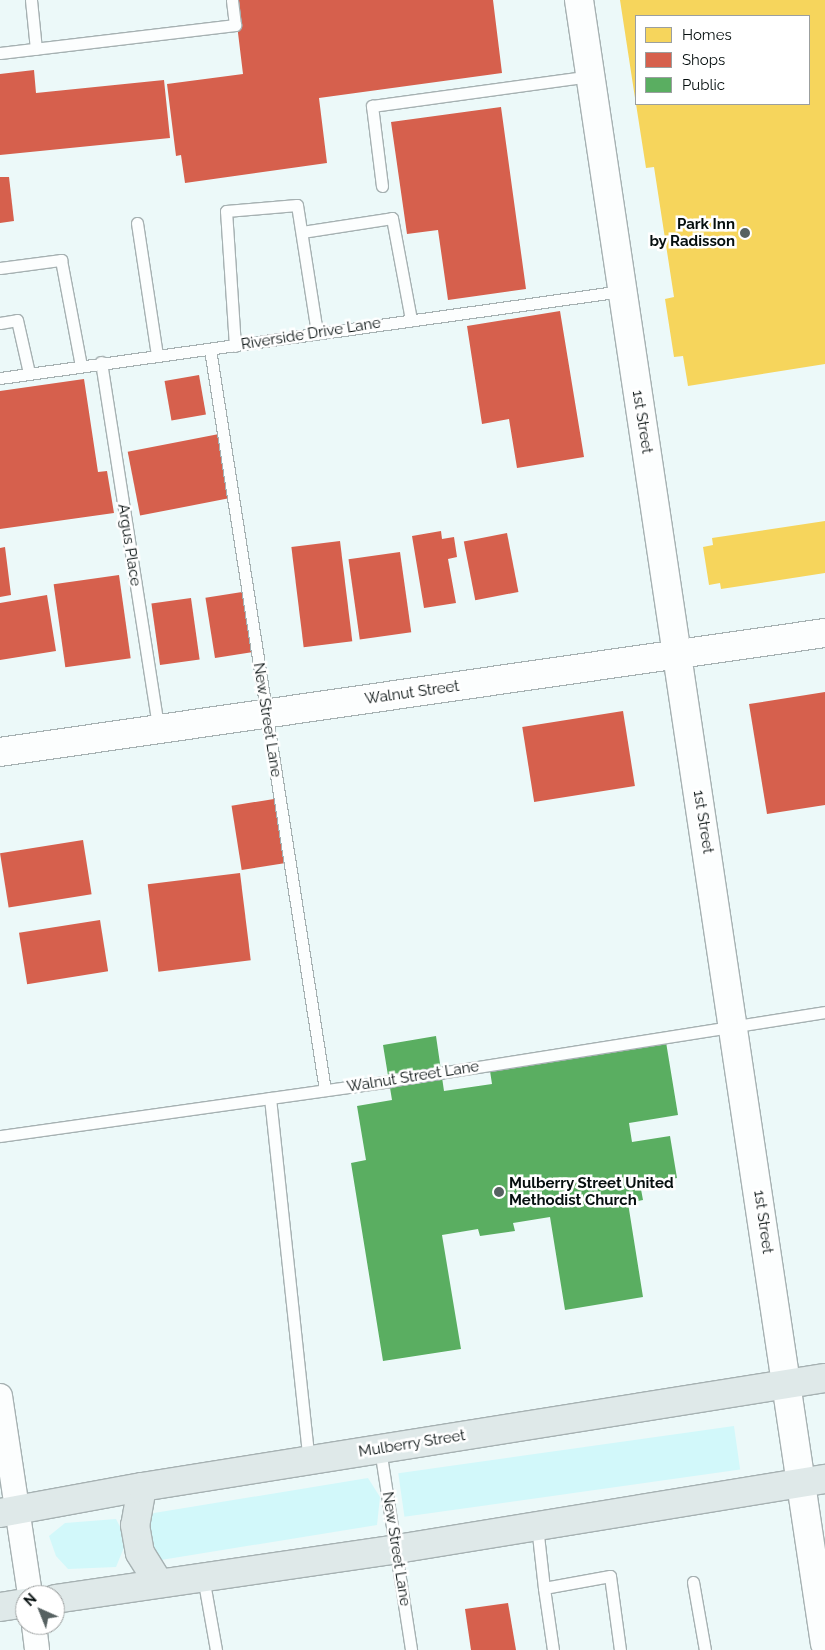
<!DOCTYPE html>
<html>
<head>
<meta charset="utf-8">
<style>
	body { margin:0 }
	#map { position:relative; width:825px; height:1650px; overflow:hidden; background:#ecf9f9; font-family:Raleway,sans-serif }
	div>[style] { position:absolute }
	.green>* { inset:0; background:#d2f8fa; transform-origin:0 0 }
	.homes>* { inset:0; background:#f6d55c }
	.shops>* { inset:0; background:#d6604d; transform-origin:0 0 }
	.public>* { inset:0; background:#5aae61 }
	.roads { filter:drop-shadow(1px 0 #a6b1b2) drop-shadow(-1px 0 #a6b1b2) drop-shadow(0 1px #a6b1b2) drop-shadow(0 -1px #a6b1b2) }
	.lane>* { height:11px; margin:-5.5px; padding:0 5.5px; transform-origin:5.5px; border-radius:5.5px; background:#fcfefe }
	.street>* { height:24px; margin:-12px; padding:0 12px; transform-origin:12px; border-radius:12px; background:#fcfefe }
	.secondary>* { height:28px; margin:-14px; padding:0 14px; transform-origin:14px; border-radius:14px; background:#fcfefe }
	.primary>* { height:28px; margin:-14px; padding:0 14px; transform-origin:14px; border-radius:14px; background:#dfe9e9 }
	.dots>* { width:14px; height:14px; translate:-50% -50%; box-sizing:border-box; border:2px solid #fff; border-radius:50% }
	span { translate:-50% -50%; white-space:nowrap; text-align:center; line-height:1.15; -webkit-text-stroke:5px #fff; paint-order:stroke }
	.poi-label { font-size:15px; color:#060f0f; font-weight:700 }
	.right { translate:-100% -50%; text-align:right }
	.left { translate:0 -50%; text-align:left }
	.street-label { font-size:15px; color:#060f0f }
	.legend { position:absolute; left:635px; top:15px; width:175px; height:90px; box-sizing:border-box; background:#fff; border:1px solid #9b9f9f; margin:0; padding:6px 9px; list-style:none; font-size:15px; color:#060f0f }
	.legend li { display:flex; align-items:center; gap:10px; height:25px }
	.legend b { width:25px; border:1px solid #9b9f9f }
	.north { position:absolute; left:15px; top:1585px; width:50px; height:50px; box-sizing:border-box; background:#fff; border:1px solid #9b9f9f; border-radius:50%; rotate:316deg; font-size:14px; font-weight:700; line-height:20px; text-align:center; color:#060f0f }
	.north::after { content:''; display:block; margin:auto; width:18px; height:22px; background:#566161; clip-path:polygon(50% 0,100% 100%,50% 72%,0 100%) }
</style>
</head>
<body>
<div id="map">
	<div class="green">
		<div style="left:734px;top:1426px;width:44px;height:339px;rotate:82deg"></div>
		<div style="clip-path:polygon(368px 1478px,380px 1497px,377px 1525px,161px 1560px,148px 1547px,143px 1524px,154px 1513px)"></div>
		<div style="clip-path:polygon(116px 1519px,127px 1540px,116px 1567px,68px 1569px,56px 1556px,49px 1536px,65px 1523px)"></div>
	</div>
	<div class="homes">
		<div style="clip-path:polygon(620px 0,825px 0,825px 364px,688px 386px,683px 356px,674px 357px,665px 299px,674px 297px,654px 167px,646px 168px,636px 104px,809px 104px,809px 16px,636px 16px,635px 98px)"></div>
		<div style="clip-path:polygon(825px 521px,825px 573px,721px 589px,720px 583px,709px 585px,703px 547px,713px 545px,712px 538px)"></div>
	</div>
	<div class="shops">
		<div style="clip-path:polygon(234px 0,493px 0,502px 73px,319px 98px,327px 163px,185px 183px,181px 155px,176px 156px,167px 84px,243px 74px)"></div>
		<div style="clip-path:polygon(34px 70px,36px 93px,164px 80px,170px 138px,0 155px,0 74px)"></div>
		<div style="clip-path:polygon(501px 107px,526px 289px,448px 300px,438px 230px,407px 234px,391px 122px)"></div>
		<div style="clip-path:polygon(0 177px,9px 177px,14px 221px,0 223px)"></div>
		<div style="clip-path:polygon(560px 311px,584px 457px,517px 468px,509px 419px,482px 424px,467px 326px)"></div>
		<div style="left:199px;top:375px;width:40px;height:35px;rotate:80deg"></div>
		<div style="clip-path:polygon(84px 379px,98px 472px,107px 471px,114px 513px,0 529px,0 391px)"></div>
		<div style="left:219px;top:434px;width:65px;height:93px;rotate:79deg"></div>
		<div style="clip-path:polygon(441px 531px,442px 539px,454px 537px,457px 557px,448px 559px,456px 603px,424px 608px,412px 536px)"></div>
		<div style="left:507px;top:533px;width:60px;height:44px;rotate:79deg"></div>
		<div style="left:340px;top:541px;width:101px;height:49px;rotate:83deg"></div>
		<div style="clip-path:polygon(5px 547px,11px 595px,0 597px,0 548px)"></div>
		<div style="left:400px;top:552px;width:81px;height:52px;rotate:82deg"></div>
		<div style="left:119px;top:575px;width:84px;height:66px;rotate:82deg"></div>
		<div style="left:242px;top:592px;width:61px;height:37px;rotate:81deg"></div>
		<div style="clip-path:polygon(47px 595px,56px 651px,0 660px,0 603px)"></div>
		<div style="left:191px;top:598px;width:62px;height:40px;rotate:82deg"></div>
		<div style="clip-path:polygon(825px 692px,825px 805px,767px 814px,749px 704px)"></div>
		<div style="left:623px;top:711px;width:76px;height:102px;rotate:81deg"></div>
		<div style="left:274px;top:799px;width:65px;height:43px;rotate:81deg"></div>
		<div style="left:83px;top:840px;width:55px;height:84px;rotate:81deg"></div>
		<div style="left:240px;top:873px;width:88px;height:93px;rotate:83deg"></div>
		<div style="left:100px;top:920px;width:52px;height:82px;rotate:81deg"></div>
		<div style="clip-path:polygon(508px 1603px,516px 1650px,471px 1650px,465px 1609px)"></div>
	</div>
	<div class="public">
		<div style="clip-path:polygon(436px 1036px,444px 1091px,492px 1084px,490px 1071px,519px 1064px,666px 1042px,678px 1115px,629px 1123px,632px 1142px,670px 1136px,677px 1178px,640px 1184px,643px 1200px,628px 1203px,643px 1297px,565px 1310px,550px 1217px,513px 1223px,515px 1231px,480px 1236px,478px 1229px,442px 1235px,461px 1349px,383px 1361px,351px 1163px,366px 1160px,357px 1106px,392px 1100px,383px 1045px)"></div>
	</div>
	<div class="roads">
		<div class="lane">
			<div style="left:31px;top:0;width:49px;rotate:84.2deg"></div>
			<div style="left:0;top:53px;width:237px;rotate:-6.8deg"></div>
			<div style="left:235px;top:25px;width:25px;rotate:-97deg"></div>
			<div style="left:382px;top:186px;width:81px;rotate:-97.1deg"></div>
			<div style="left:372px;top:106px;width:220px;rotate:-7.8deg"></div>
			<div style="left:137px;top:223px;width:134px;rotate:81.4deg"></div>
			<div style="left:302px;top:232px;width:91px;rotate:-8.8deg"></div>
			<div style="left:392px;top:218px;width:104px;rotate:79.4deg"></div>
			<div style="left:0;top:268px;width:62px;rotate:-7.5deg"></div>
			<div style="left:61px;top:260px;width:108px;rotate:79.3deg"></div>
			<div style="left:0;top:323px;width:17px;rotate:-10deg"></div>
			<div style="left:17px;top:320px;width:54px;rotate:77.2deg"></div>
			<div style="left:235px;top:346px;width:135px;rotate:-93.8deg"></div>
			<div style="left:226px;top:211px;width:71px;rotate:-4.8deg"></div>
			<div style="left:297px;top:205px;width:129px;rotate:81.1deg"></div>
			<div style="left:210px;top:349px;width:750px;rotate:81.18deg"></div>
			<div style="left:101px;top:362px;width:370px;rotate:81.1deg"></div>
			<div style="left:0;top:378px;width:628px;rotate:-7.96deg"></div>
			<div style="left:270px;top:1098px;width:365px;rotate:83.9deg"></div>
			<div style="left:0;top:1136px;width:393px;rotate:-8deg"></div>
			<div style="left:389px;top:1081px;width:441px;rotate:-9deg"></div>
			<div style="left:380px;top:1449px;width:203px;rotate:81.2deg"></div>
			<div style="left:537px;top:1526px;width:62px;rotate:83.6deg"></div>
			<div style="left:203px;top:1577px;width:74px;rotate:79.9deg"></div>
			<div style="left:693px;top:1582px;width:69px;rotate:80deg"></div>
			<div style="left:553px;top:1650px;width:63px;rotate:-98.3deg"></div>
			<div style="left:544px;top:1588px;width:67px;rotate:-10.3deg"></div>
			<div style="left:610px;top:1576px;width:75px;rotate:82.3deg"></div>
		</div>
		<div class="street">
			<div style="left:0;top:1396px;width:201px;rotate:81.4deg"></div>
			<div style="left:34px;top:1625px;width:25px;rotate:83deg"></div>
		</div>
		<div class="secondary">
			<div style="left:579px;top:0;width:1662px;rotate:81.49deg"></div>
			<div style="left:0;top:752px;width:834px;rotate:-8.21deg"></div>
		</div>
		<div class="primary">
			<div style="left:142px;top:1487px;width:39px;rotate:100deg"></div>
			<div style="left:135px;top:1525px;width:28px;rotate:80deg"></div>
			<div style="left:140px;top:1553px;width:34px;rotate:58deg"></div>
			<div style="left:0;top:1513px;width:144px;rotate:-10.4deg"></div>
			<div style="left:142px;top:1487px;width:692px;rotate:-9.07deg"></div>
			<div style="left:55px;top:1599px;width:346px;rotate:-8.3deg"></div>
			<div style="left:397px;top:1549px;width:434px;rotate:-9.3deg"></div>
			<div style="left:0;top:1607px;width:25px;rotate:-9deg"></div>
		</div>
	</div>
	<div class="dots">
		<div style="left:745px;top:233px;background:#566161"></div>
		<div style="left:499px;top:1192px;background:#566161"></div>
	</div>
	<div class="poi-label">
		<span class="right" style="left:735px;top:233px">Park Inn<br>by Radisson</span>
		<span class="left" style="left:509px;top:1192px">Mulberry Street United<br>Methodist Church</span>
	</div>
	<div class="street-label">
		<span style="left:311px;top:334px;rotate:-9deg">Riverside Drive Lane</span>
		<span style="left:642px;top:422px;rotate:81deg">1st Street</span>
		<span style="left:129px;top:545px;rotate:81deg">Argus Place</span>
		<span style="left:412px;top:693px;rotate:-8deg">Walnut Street</span>
		<span style="left:267px;top:720px;rotate:81deg">New Street Lane</span>
		<span style="left:703px;top:822px;rotate:81deg">1st Street</span>
		<span style="left:413px;top:1077px;rotate:-9deg">Walnut Street Lane</span>
		<span style="left:763px;top:1222px;rotate:82deg">1st Street</span>
		<span style="left:412px;top:1444px;rotate:-9deg">Mulberry Street</span>
		<span style="left:396px;top:1549px;rotate:81deg">New Street Lane</span>
	</div>
	<ul class="legend">
	<li><b style="height:14px;background:#f6d55c"></b>Homes</li>
	<li><b style="height:14px;background:#d6604d"></b>Shops</li>
	<li><b style="height:14px;background:#5aae61"></b>Public</li>
	</ul>
	<div class="north">N</div>
</div>
</body>
</html>
